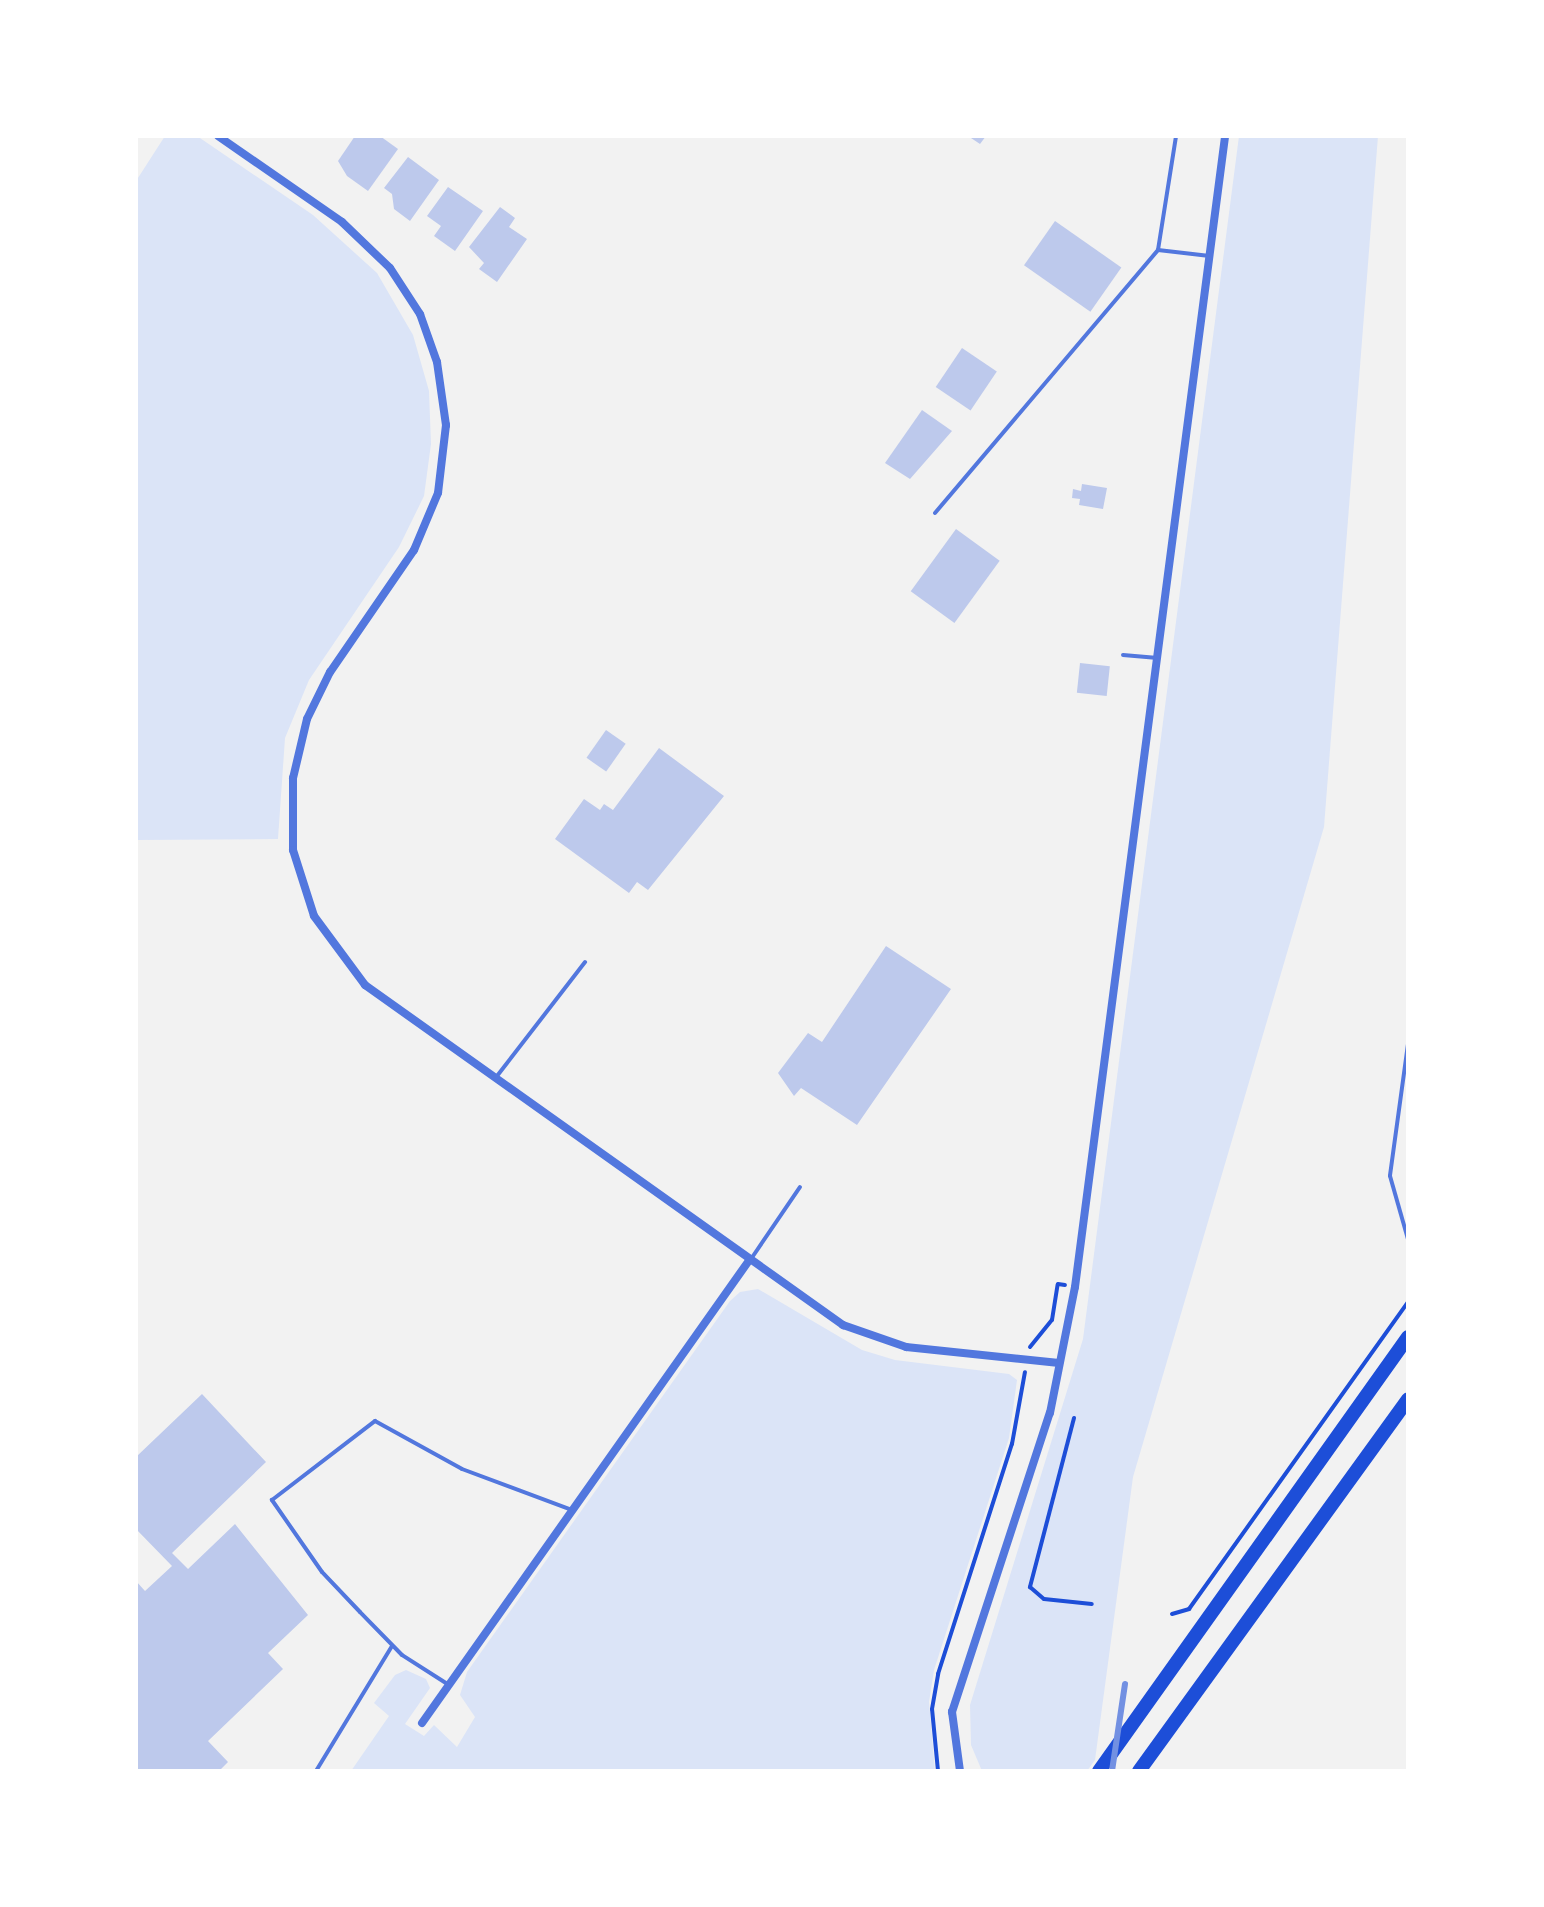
<!DOCTYPE html>
<html>
<head>
<meta charset="utf-8">
<style>
	body { margin:0 }
	#map { position:relative; width:1544px; height:1907px; overflow:hidden; background:#f2f2f2; font-family:Figtree,sans-serif }
	div>[style] { position:absolute }
	.green>* { inset:0; background:#dbe4f7 }
	.building>* { inset:0; background:#bdc9ec; transform-origin:0 0 }
	.path>* { height:4px; margin:-2px; padding:0 2px; transform-origin:2px; border-radius:2px; background:#1d4ed8 }
	.service>* { height:4px; margin:-2px; padding:0 2px; transform-origin:2px; border-radius:2px; background:#5277de }
	.minor>* { height:8px; margin:-4px; padding:0 4px; transform-origin:4px; border-radius:4px; background:#5277de }
	.primary>* { height:14px; margin:-7px; padding:0 7px; transform-origin:7px; border-radius:7px; background:#1d4ed8 }
	.rail>* { height:6px; margin:-3px; padding:0 3px; transform-origin:3px; border-radius:3px; background:#7290e2 }
	span { translate:-50% -50%; white-space:nowrap; text-align:center; line-height:1.15; -webkit-text-stroke:8px #fff; paint-order:stroke }
	.frame { position:absolute; inset:0; border:138px solid #fff; pointer-events:none }
</style>
</head>
<body>
<div id="map">
	<div class="green">
		<div style="clip-path:polygon(165px 136px,197px 136px,313px 215px,377px 273px,413px 335px,429px 391px,431px 444px,424px 496px,399px 547px,309px 680px,285px 738px,278px 839px,136px 840px,136px 181px)"></div>
		<div style="clip-path:polygon(1239px 136px,1378px 136px,1324px 827px,1133px 1477px,1095px 1760px,1087px 1771px,982px 1771px,971px 1745px,970px 1705px,1083px 1339px)"></div>
		<div style="clip-path:polygon(758px 1289px,862px 1350px,895px 1360px,1009px 1374px,1017px 1380px,1009px 1438px,934px 1670px,929px 1702px,935px 1771px,351px 1771px,389px 1716px,374px 1703px,395px 1675px,406px 1670px,426px 1679px,430px 1688px,405px 1724px,424px 1736px,434px 1725px,457px 1747px,475px 1717px,460px 1695px,467px 1672px,730px 1301px,740px 1292px)"></div>
	</div>
	<div class="building">
		<div style="clip-path:polygon(355px 136px,380px 136px,398px 149px,368px 191px,347px 176px,338px 161px)"></div>
		<div style="clip-path:polygon(968px 136px,986px 136px,980px 144px)"></div>
		<div style="clip-path:polygon(408px 157px,439px 180px,410px 221px,394px 209px,392px 194px,384px 188px)"></div>
		<div style="clip-path:polygon(448px 187px,483px 211px,455px 251px,434px 236px,441px 226px,427px 216px)"></div>
		<div style="clip-path:polygon(500px 207px,515px 218px,509px 227px,527px 239px,497px 282px,479px 269px,484px 263px,469px 247px)"></div>
		<div style="left:1055px;top:221px;width:81px;height:54px;rotate:35deg"></div>
		<div style="left:962px;top:348px;width:42px;height:47px;rotate:34deg"></div>
		<div style="clip-path:polygon(922px 410px,952px 431px,910px 479px,885px 463px)"></div>
		<div style="clip-path:polygon(1082px 484px,1107px 488px,1103px 509px,1079px 505px,1080px 499px,1072px 498px,1073px 489px,1081px 491px)"></div>
		<div style="left:956px;top:529px;width:54px;height:77px;rotate:36deg"></div>
		<div style="left:1080px;top:663px;width:30px;height:30px;rotate:6deg"></div>
		<div style="left:606px;top:730px;width:24px;height:34px;rotate:35deg"></div>
		<div style="clip-path:polygon(659px 748px,724px 796px,648px 890px,637px 882px,629px 893px,555px 839px,584px 799px,600px 810px,604px 804px,613px 810px)"></div>
		<div style="clip-path:polygon(886px 946px,951px 989px,857px 1125px,801px 1088px,794px 1096px,778px 1073px,808px 1033px,822px 1042px)"></div>
		<div style="clip-path:polygon(202px 1394px,266px 1462px,172px 1553px,188px 1569px,235px 1524px,308px 1615px,268px 1653px,283px 1669px,208px 1741px,228px 1762px,219px 1771px,136px 1771px,136px 1581px,145px 1591px,172px 1566px,136px 1529px,136px 1457px)"></div>
	</div>
	<div class="path">
		<div style="left:1030px;top:1347px;width:35px;rotate:-51deg"></div>
		<div style="left:1052px;top:1320px;width:36px;rotate:-81deg"></div>
		<div style="left:1058px;top:1284px;width:7px;rotate:8deg"></div>
		<div style="left:1074px;top:1418px;width:175px;rotate:104.6deg"></div>
		<div style="left:1030px;top:1587px;width:18px;rotate:41deg"></div>
		<div style="left:1044px;top:1599px;width:48px;rotate:5.9deg"></div>
		<div style="left:1172px;top:1614px;width:18px;rotate:-16deg"></div>
		<div style="left:1189px;top:1609px;width:377px;rotate:-54.5deg"></div>
		<div style="left:938px;top:1771px;width:62px;rotate:-95.5deg"></div>
		<div style="left:932px;top:1709px;width:36px;rotate:-80deg"></div>
		<div style="left:938px;top:1674px;width:242px;rotate:-72.2deg"></div>
		<div style="left:1012px;top:1444px;width:73px;rotate:-79.8deg"></div>
	</div>
	<div class="service">
		<div style="left:1158px;top:250px;width:115px;rotate:-81deg"></div>
		<div style="left:935px;top:513px;width:345px;rotate:-49.7deg"></div>
		<div style="left:1158px;top:250px;width:52px;rotate:6.6deg"></div>
		<div style="left:1123px;top:655px;width:32px;rotate:5deg"></div>
		<div style="left:1408px;top:1044px;width:133px;rotate:97.8deg"></div>
		<div style="left:1390px;top:1176px;width:66px;rotate:74.1deg"></div>
		<div style="left:497px;top:1076px;width:144px;rotate:-52.3deg"></div>
		<div style="left:751px;top:1259px;width:87px;rotate:-55.8deg"></div>
		<div style="left:449px;top:1685px;width:56px;rotate:-147.4deg"></div>
		<div style="left:402px;top:1655px;width:60px;rotate:-134.3deg"></div>
		<div style="left:360px;top:1612px;width:55px;rotate:-133.5deg"></div>
		<div style="left:322px;top:1572px;width:88px;rotate:-124.8deg"></div>
		<div style="left:272px;top:1500px;width:130px;rotate:-37.5deg"></div>
		<div style="left:375px;top:1421px;width:99px;rotate:28.9deg"></div>
		<div style="left:462px;top:1469px;width:117px;rotate:20.4deg"></div>
		<div style="left:316px;top:1771px;width:146px;rotate:-58.7deg"></div>
	</div>
	<div class="minor">
		<div style="left:218px;top:136px;width:151px;rotate:34.7deg"></div>
		<div style="left:342px;top:222px;width:66px;rotate:43.8deg"></div>
		<div style="left:390px;top:268px;width:55px;rotate:56.9deg"></div>
		<div style="left:420px;top:314px;width:51px;rotate:70.5deg"></div>
		<div style="left:437px;top:362px;width:64px;rotate:81.9deg"></div>
		<div style="left:446px;top:425px;width:68px;rotate:96.7deg"></div>
		<div style="left:438px;top:493px;width:62px;rotate:112.8deg"></div>
		<div style="left:414px;top:550px;width:148px;rotate:124.5deg"></div>
		<div style="left:330px;top:672px;width:52px;rotate:116.1deg"></div>
		<div style="left:307px;top:719px;width:61px;rotate:103.3deg"></div>
		<div style="left:293px;top:778px;width:72px;rotate:90deg"></div>
		<div style="left:293px;top:850px;width:69px;rotate:72.3deg"></div>
		<div style="left:314px;top:916px;width:86px;rotate:53.5deg"></div>
		<div style="left:365px;top:985px;width:587px;rotate:35.42deg"></div>
		<div style="left:843px;top:1325px;width:67px;rotate:19.2deg"></div>
		<div style="left:906px;top:1347px;width:154px;rotate:6deg"></div>
		<div style="left:422px;top:1723px;width:568px;rotate:-54.74deg"></div>
		<div style="left:960px;top:1771px;width:60px;rotate:-97.7deg"></div>
		<div style="left:952px;top:1712px;width:315px;rotate:-71.9deg"></div>
		<div style="left:1050px;top:1413px;width:128px;rotate:-78.8deg"></div>
		<div style="left:1075px;top:1287px;width:1161px;rotate:-82.57deg"></div>
	</div>
	<div class="primary">
		<div style="left:1099px;top:1771px;width:533px;rotate:-54.55deg"></div>
		<div style="left:1139px;top:1771px;width:459px;rotate:-54.1deg"></div>
	</div>
	<div class="rail">
		<div style="left:1112px;top:1771px;width:88px;rotate:-81.5deg"></div>
	</div>
	<div class="frame"></div>
</div>
</body>
</html>
